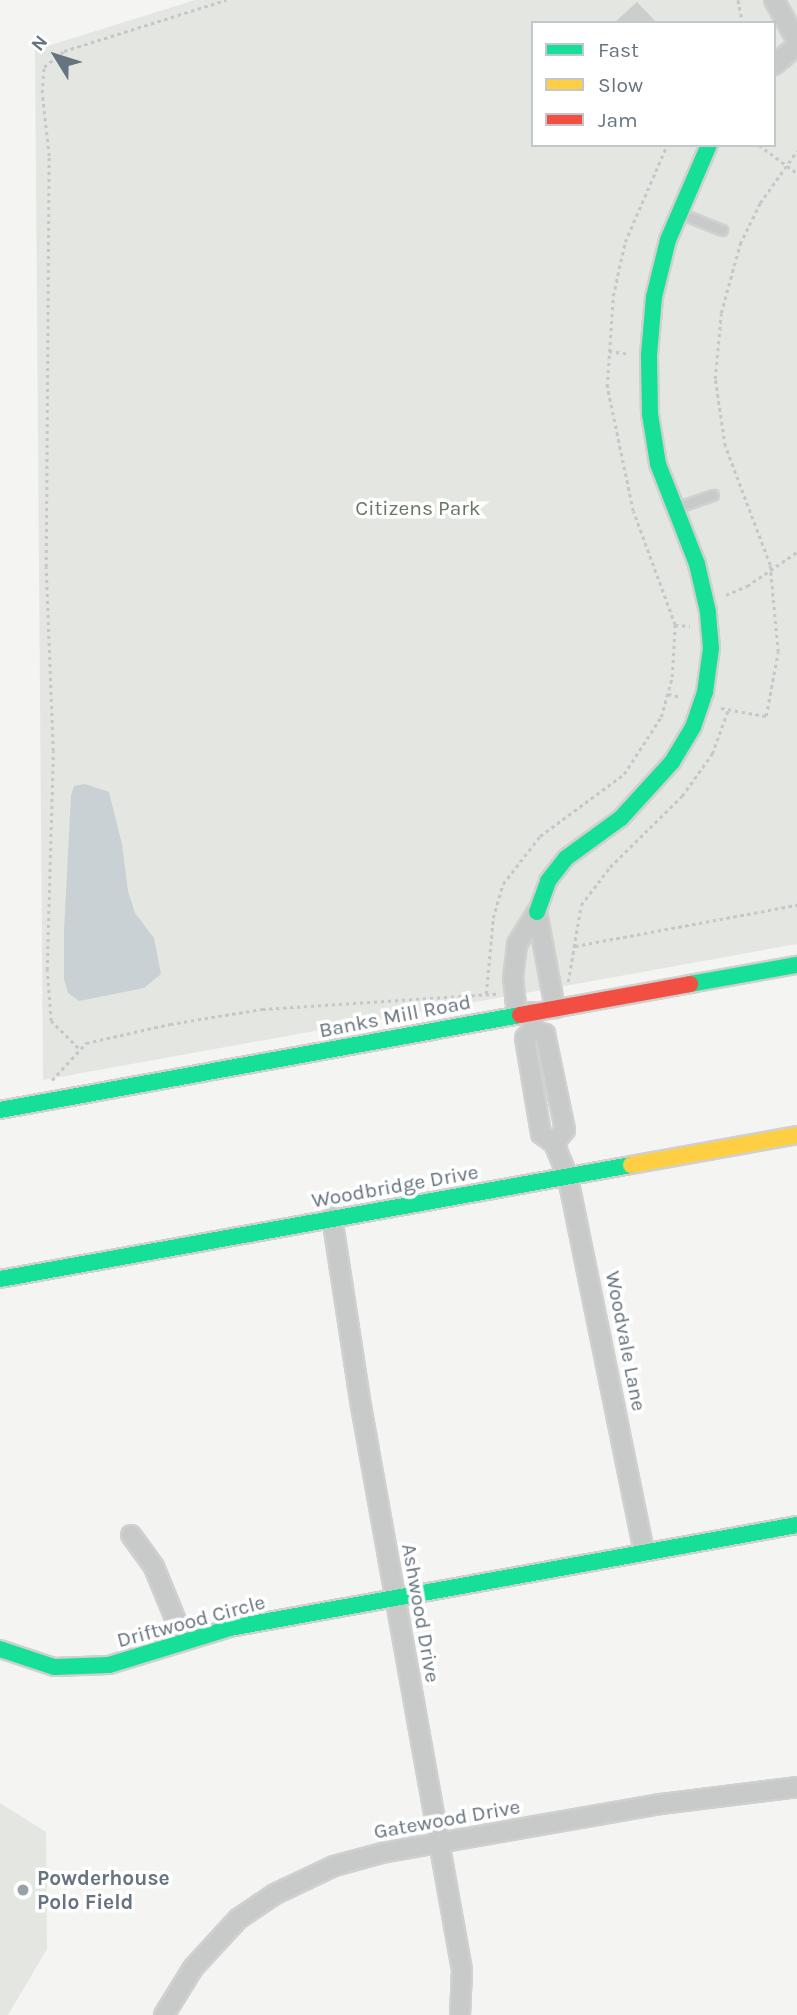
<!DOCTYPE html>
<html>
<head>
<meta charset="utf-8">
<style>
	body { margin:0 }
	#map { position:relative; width:797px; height:2015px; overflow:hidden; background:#f4f4f2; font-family:Karla,sans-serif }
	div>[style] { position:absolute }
	.green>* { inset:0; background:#e4e6e1 }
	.water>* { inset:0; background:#cad1d4 }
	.building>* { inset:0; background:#cccdcd }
	.path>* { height:2.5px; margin-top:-1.25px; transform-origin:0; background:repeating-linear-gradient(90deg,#c6c7c8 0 3.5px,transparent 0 7px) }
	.roads { filter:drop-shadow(2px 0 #d0d0d0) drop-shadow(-2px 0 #d0d0d0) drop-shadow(0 2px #d0d0d0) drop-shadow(0 -2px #d0d0d0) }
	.lane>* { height:9px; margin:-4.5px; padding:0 4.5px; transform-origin:4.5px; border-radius:4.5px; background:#c8caca }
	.street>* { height:18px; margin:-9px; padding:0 9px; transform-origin:9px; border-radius:9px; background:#c8caca }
	.fast>* { height:16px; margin:-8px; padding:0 8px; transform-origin:8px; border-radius:8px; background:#16e098 }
	.slow>* { height:16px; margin:-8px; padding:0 8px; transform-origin:8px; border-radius:8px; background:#ffcf43 }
	.jam>* { height:16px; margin:-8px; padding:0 8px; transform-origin:8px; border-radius:8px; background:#f24e42 }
	.dots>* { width:19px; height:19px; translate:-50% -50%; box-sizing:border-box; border:4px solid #fff; border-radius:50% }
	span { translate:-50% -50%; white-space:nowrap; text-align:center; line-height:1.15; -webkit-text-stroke:7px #fff; paint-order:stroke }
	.park-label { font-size:21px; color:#687864 }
	.street-label { font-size:21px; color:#667480 }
	.poi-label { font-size:21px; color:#667480; font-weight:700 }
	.left { translate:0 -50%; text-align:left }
	.legend { position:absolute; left:531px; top:21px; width:245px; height:126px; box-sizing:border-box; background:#fff; border:2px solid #c2c7cc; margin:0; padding:9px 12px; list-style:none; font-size:21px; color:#667480 }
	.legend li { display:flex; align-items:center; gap:14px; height:35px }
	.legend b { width:35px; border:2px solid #c2c7cc }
	.north { position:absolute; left:21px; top:21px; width:70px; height:70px; -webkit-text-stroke:5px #fff; paint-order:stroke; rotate:308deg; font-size:19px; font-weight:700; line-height:28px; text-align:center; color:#667480 }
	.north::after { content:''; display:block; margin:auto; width:24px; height:32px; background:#667480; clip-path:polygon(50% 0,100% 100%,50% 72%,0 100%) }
</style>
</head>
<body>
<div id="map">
	<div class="green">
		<div style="clip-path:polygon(evenodd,195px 0,797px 0,797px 944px,43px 1080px,35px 50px,195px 0,533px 23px,774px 23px,774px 145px,533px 145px,533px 23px)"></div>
		<div style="clip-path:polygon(0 1803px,46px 1832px,47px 1949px,8px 2015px,0 2015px)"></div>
	</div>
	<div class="water">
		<div style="clip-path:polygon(85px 784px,109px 792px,122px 844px,128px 891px,135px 913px,154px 938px,161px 974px,144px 988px,79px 1001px,68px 993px,64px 979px,64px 931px,71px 795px,74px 786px)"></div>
	</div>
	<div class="building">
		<div style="clip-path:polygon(637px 2px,657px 23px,614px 23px)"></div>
	</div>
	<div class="path">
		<div style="left:738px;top:0;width:24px;rotate:78deg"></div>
		<div style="left:759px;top:145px;width:47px;rotate:36.4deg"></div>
		<div style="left:609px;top:351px;width:21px;rotate:8deg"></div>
		<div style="left:726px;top:595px;width:23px;rotate:-23deg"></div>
		<div style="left:747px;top:586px;width:60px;rotate:-34.2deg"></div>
		<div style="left:675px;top:625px;width:15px;rotate:4deg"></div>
		<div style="left:668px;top:694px;width:13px;rotate:13deg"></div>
		<div style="left:721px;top:708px;width:46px;rotate:10.1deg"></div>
		<div style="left:766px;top:716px;width:65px;rotate:-79.4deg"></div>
		<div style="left:778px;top:652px;width:87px;rotate:-95.3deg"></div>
		<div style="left:770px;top:565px;width:127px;rotate:-110.7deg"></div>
		<div style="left:725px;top:446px;width:68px;rotate:-98.5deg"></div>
		<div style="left:715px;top:379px;width:66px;rotate:-84.8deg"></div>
		<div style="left:721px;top:313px;width:72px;rotate:-74.6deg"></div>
		<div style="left:740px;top:244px;width:46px;rotate:-64deg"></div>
		<div style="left:760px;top:203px;width:64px;rotate:-54.6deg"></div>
		<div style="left:575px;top:946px;width:226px;rotate:-10.5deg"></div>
		<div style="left:568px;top:982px;width:78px;rotate:-80.4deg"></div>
		<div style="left:581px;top:905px;width:48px;rotate:-52.7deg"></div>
		<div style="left:610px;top:867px;width:101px;rotate:-44.6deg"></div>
		<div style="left:682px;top:796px;width:52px;rotate:-54.5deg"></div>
		<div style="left:712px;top:754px;width:47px;rotate:-70deg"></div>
		<div style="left:486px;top:994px;width:76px;rotate:-84.7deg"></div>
		<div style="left:493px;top:918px;width:35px;rotate:-74deg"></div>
		<div style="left:503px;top:884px;width:61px;rotate:-52.4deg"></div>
		<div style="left:540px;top:836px;width:104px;rotate:-36.4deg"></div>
		<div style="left:624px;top:774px;width:68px;rotate:-57deg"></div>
		<div style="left:661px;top:717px;width:41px;rotate:-74.6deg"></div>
		<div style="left:672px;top:677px;width:52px;rotate:-86.7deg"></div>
		<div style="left:675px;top:625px;width:121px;rotate:-110.2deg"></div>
		<div style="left:633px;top:511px;width:127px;rotate:-101.8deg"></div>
		<div style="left:607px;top:387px;width:91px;rotate:-86.2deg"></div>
		<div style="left:613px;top:296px;width:55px;rotate:-77.5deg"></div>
		<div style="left:625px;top:242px;width:106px;rotate:-66.6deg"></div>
		<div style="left:78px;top:1048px;width:38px;rotate:-135deg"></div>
		<div style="left:51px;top:1021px;width:51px;rotate:-94.5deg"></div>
		<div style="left:47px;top:970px;width:219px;rotate:-88.4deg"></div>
		<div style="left:53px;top:751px;width:184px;rotate:-92.2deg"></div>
		<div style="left:46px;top:567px;width:411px;rotate:-89.6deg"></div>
		<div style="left:49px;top:156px;width:63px;rotate:-96.3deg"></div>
		<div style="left:42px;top:93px;width:26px;rotate:-86deg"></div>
		<div style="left:44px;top:67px;width:26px;rotate:-39deg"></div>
		<div style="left:64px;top:51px;width:170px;rotate:-17.5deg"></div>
		<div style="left:52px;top:1080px;width:50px;rotate:-47.4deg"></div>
		<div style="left:86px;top:1043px;width:86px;rotate:-12.7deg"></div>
		<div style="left:170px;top:1024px;width:93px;rotate:-9.3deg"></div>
		<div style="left:262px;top:1009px;width:235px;rotate:-3.7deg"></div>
	</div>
	<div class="roads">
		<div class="lane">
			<div style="left:682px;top:214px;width:43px;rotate:21.8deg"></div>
			<div style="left:678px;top:507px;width:37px;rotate:-19deg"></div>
		</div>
		<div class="street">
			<div style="left:774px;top:0;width:47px;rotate:60.7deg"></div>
			<div style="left:774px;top:65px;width:30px;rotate:-40deg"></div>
			<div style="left:532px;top:1012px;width:18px;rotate:87deg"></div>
			<div style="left:533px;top:1030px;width:11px;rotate:135deg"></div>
			<div style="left:525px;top:1038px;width:97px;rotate:80.5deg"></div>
			<div style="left:541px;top:1134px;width:16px;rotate:35deg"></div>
			<div style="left:554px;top:1143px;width:38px;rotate:68deg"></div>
			<div style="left:568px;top:1178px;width:381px;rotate:78.5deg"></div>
			<div style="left:517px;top:1015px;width:37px;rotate:-96deg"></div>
			<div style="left:513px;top:978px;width:34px;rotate:-83deg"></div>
			<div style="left:517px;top:944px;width:38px;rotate:-58deg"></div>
			<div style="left:537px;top:912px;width:98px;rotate:79.4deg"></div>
			<div style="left:533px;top:1030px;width:13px;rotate:18deg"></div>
			<div style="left:545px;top:1034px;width:98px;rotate:78.2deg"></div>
			<div style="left:565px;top:1130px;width:17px;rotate:130deg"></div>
			<div style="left:332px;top:1217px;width:191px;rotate:81.3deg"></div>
			<div style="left:361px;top:1406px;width:573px;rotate:79.85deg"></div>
			<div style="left:462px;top:1970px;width:45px;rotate:92.5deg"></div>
			<div style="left:131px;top:1535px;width:39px;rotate:54deg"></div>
			<div style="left:154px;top:1567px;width:79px;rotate:67.7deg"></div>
			<div style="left:164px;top:2015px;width:55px;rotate:-58.3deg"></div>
			<div style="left:193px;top:1968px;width:67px;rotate:-47.4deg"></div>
			<div style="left:238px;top:1919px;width:45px;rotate:-34deg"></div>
			<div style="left:275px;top:1894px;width:65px;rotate:-25.4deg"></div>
			<div style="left:334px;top:1866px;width:54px;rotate:-15.1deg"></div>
			<div style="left:386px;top:1852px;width:279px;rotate:-9.9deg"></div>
			<div style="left:661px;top:1804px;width:137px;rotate:-7.1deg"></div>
		</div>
		<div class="fast">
			<div style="left:537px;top:912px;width:33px;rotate:-70deg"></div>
			<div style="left:548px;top:881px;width:29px;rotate:-52deg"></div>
			<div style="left:566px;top:858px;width:68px;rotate:-36deg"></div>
			<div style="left:621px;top:818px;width:76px;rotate:-47.7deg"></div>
			<div style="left:672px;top:762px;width:41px;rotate:-59deg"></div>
			<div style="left:693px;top:727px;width:37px;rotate:-71deg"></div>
			<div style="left:705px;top:692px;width:44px;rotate:-82.2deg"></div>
			<div style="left:711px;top:648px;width:36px;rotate:-95deg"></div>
			<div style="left:708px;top:612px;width:49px;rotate:-102.9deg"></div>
			<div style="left:697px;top:564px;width:107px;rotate:-111.3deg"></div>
			<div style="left:658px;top:464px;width:51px;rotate:-99.1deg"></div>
			<div style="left:650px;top:414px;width:59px;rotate:-91deg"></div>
			<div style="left:649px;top:355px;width:58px;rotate:-85.1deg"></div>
			<div style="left:654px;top:297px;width:59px;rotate:-76.2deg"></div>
			<div style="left:668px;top:240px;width:103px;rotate:-66.7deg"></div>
			<div style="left:690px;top:984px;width:109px;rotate:-10.1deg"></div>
			<div style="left:0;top:1110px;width:529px;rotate:-10.35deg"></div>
			<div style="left:0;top:1279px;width:641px;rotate:-10.24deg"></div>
			<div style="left:0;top:1649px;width:57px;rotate:18.4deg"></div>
			<div style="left:54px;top:1667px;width:55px;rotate:-2.1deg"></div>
			<div style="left:109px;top:1665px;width:127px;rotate:-17deg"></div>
			<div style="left:230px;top:1628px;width:576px;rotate:-10.3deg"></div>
		</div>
		<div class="slow">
			<div style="left:631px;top:1165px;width:169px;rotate:-10.2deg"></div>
		</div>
		<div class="jam">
			<div style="left:520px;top:1015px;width:173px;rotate:-10.3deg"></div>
		</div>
	</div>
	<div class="dots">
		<div style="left:23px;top:1890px;background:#98a1a8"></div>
	</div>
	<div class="park-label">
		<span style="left:418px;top:508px">Citizens Park</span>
	</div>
	<div class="street-label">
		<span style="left:395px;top:1016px;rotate:-11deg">Banks Mill Road</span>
		<span style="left:395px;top:1186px;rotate:-10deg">Woodbridge Drive</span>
		<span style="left:626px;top:1341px;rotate:79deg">Woodvale Lane</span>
		<span style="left:421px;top:1613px;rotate:80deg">Ashwood Drive</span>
		<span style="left:191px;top:1621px;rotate:-15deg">Driftwood Circle</span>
		<span style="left:447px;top:1819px;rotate:-10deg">Gatewood Drive</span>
	</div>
	<div class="poi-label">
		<span class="left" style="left:37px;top:1890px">Powderhouse<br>Polo Field</span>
	</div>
	<ul class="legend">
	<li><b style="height:9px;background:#16e098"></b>Fast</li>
	<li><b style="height:9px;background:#ffcf43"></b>Slow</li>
	<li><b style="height:9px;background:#f24e42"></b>Jam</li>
	</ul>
	<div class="north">N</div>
</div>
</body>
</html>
